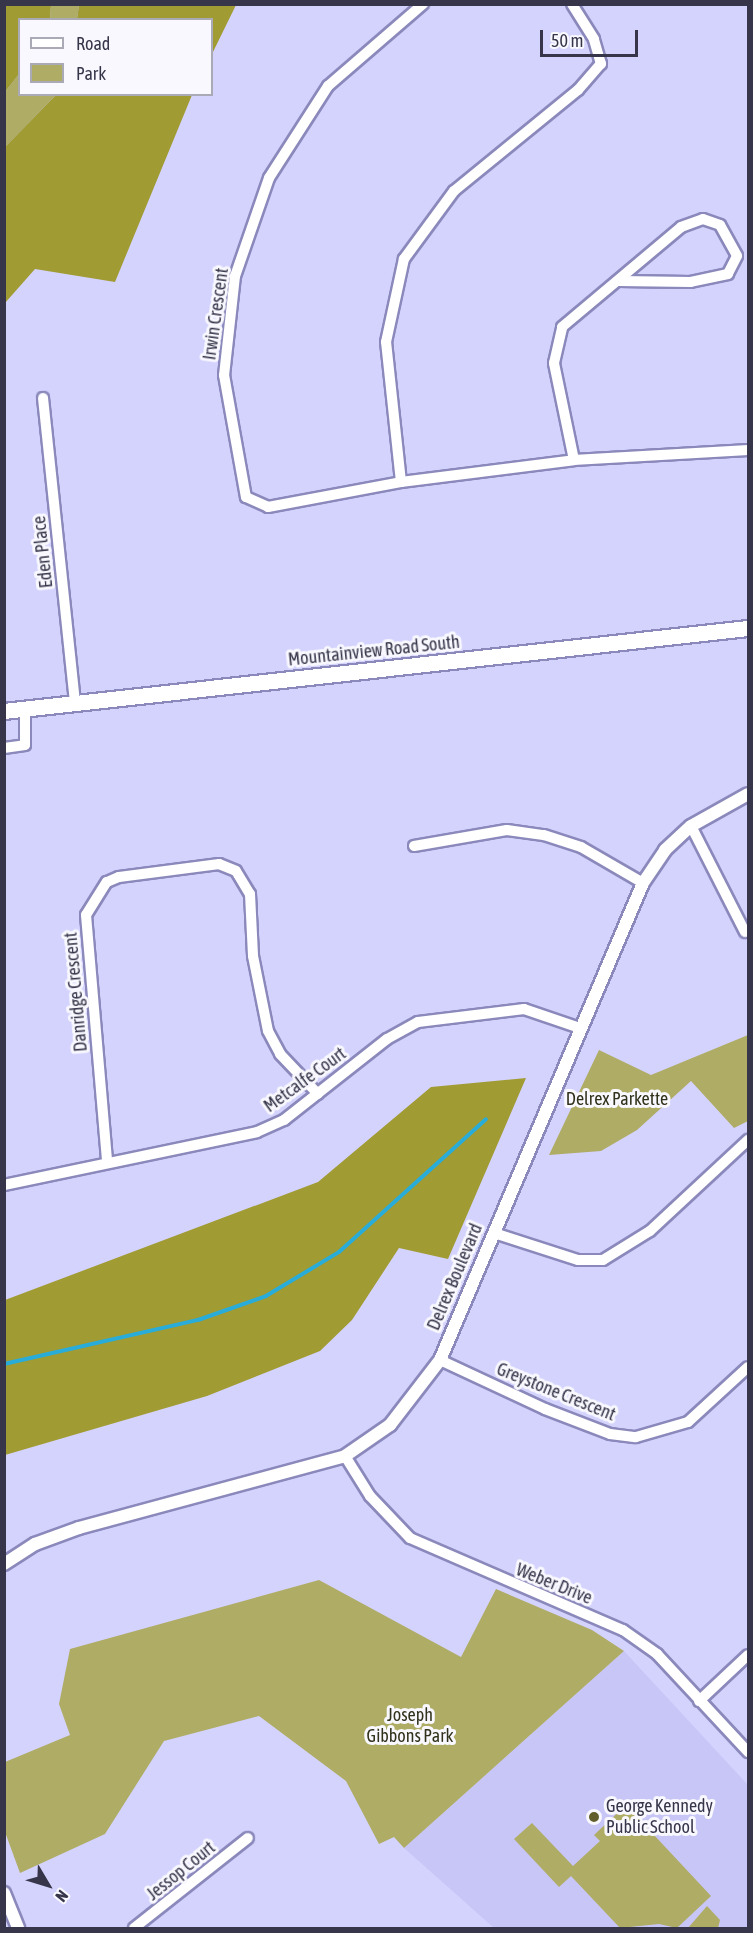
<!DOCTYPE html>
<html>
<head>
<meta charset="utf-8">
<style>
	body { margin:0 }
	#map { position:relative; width:753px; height:1933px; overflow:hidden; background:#d4d3fe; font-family:"Asap Condensed",sans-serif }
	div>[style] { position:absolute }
	.built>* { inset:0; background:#c8c6f6 }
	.green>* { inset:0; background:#afac65 }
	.forest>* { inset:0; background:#a19b33 }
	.stream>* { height:4px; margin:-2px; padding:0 2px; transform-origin:2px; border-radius:2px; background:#2aacd8 }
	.roads { filter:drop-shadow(2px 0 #8b89bb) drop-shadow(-2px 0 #8b89bb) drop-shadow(0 2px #8b89bb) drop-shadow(0 -2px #8b89bb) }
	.minor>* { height:10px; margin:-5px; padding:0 5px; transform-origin:5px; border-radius:5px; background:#fff }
	.tertiary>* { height:12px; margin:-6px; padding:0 6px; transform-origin:6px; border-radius:6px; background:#fff }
	.secondary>* { height:15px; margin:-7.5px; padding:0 7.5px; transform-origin:7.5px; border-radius:7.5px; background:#fff }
	.dots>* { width:16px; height:16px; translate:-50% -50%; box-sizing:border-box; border:3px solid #f8f8fe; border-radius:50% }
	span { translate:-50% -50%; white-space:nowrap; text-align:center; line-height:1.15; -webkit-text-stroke:6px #f8f8fe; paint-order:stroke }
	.street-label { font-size:18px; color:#36354a }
	.park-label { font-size:18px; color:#32311b }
	.poi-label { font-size:18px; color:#36354a }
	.left { translate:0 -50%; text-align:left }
	.frame { position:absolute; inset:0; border:6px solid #36354a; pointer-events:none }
	.legend { position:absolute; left:18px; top:18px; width:195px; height:78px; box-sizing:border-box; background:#f8f8fe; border:2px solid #aaaab6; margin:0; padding:8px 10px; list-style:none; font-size:18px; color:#36354a }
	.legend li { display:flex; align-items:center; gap:12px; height:30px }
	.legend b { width:30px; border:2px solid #aaaab6 }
	.north { position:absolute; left:18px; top:1855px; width:60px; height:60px; -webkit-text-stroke:4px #f8f8fe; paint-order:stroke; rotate:128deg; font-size:16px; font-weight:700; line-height:24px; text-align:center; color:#36354a }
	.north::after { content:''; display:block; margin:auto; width:21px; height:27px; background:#36354a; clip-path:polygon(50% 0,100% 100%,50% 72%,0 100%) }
	.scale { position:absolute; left:540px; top:30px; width:98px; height:27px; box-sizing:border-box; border:3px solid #36354a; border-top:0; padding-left:8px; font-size:18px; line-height:21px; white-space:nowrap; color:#36354a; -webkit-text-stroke:4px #f8f8fe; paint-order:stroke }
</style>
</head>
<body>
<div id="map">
	<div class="built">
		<div style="clip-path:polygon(624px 1651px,748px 1785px,748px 1928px,494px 1928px,404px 1848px)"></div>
	</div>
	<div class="green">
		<div style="clip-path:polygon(51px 5px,79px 5px,77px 19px,50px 20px)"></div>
		<div style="clip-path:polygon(19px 74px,20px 94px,56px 95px,5px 147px,5px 92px)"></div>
		<div style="clip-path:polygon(748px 1035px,748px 1121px,734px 1128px,691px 1081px,637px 1130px,601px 1151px,549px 1155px,599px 1050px,651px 1075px)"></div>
		<div style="clip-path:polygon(319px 1580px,461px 1657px,496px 1589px,592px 1630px,624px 1651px,404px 1848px,394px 1837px,379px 1844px,346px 1781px,259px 1716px,164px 1741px,105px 1834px,20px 1873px,5px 1832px,5px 1762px,70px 1735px,59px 1704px,70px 1649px)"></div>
		<div style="clip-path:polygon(626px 1805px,711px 1896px,677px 1928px,659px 1924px,620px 1928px,571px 1876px,559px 1887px,514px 1839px,532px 1823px,573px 1866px,600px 1841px,594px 1835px)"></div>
		<div style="clip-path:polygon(707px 1906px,720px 1920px,718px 1928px,688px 1928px)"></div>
	</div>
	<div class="forest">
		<div style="clip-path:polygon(5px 4px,51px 5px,50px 19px,20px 20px,19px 74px,5px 92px)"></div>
		<div style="clip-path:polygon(79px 5px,79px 4px,236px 5px,212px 54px,212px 20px,77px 19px)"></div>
		<div style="clip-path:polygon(56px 95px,192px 95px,115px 282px,35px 269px,5px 303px,5px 147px)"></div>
		<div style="clip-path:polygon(526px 1078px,448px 1259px,399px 1248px,352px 1320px,320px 1351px,207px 1396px,5px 1455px,5px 1300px,318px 1182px,431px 1087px)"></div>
	</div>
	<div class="stream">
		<div style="left:4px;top:1364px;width:199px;rotate:-12.8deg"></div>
		<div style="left:198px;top:1320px;width:72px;rotate:-19.4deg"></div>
		<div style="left:266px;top:1296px;width:85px;rotate:-31.1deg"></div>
		<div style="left:339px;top:1252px;width:198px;rotate:-42.1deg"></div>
	</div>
	<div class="roads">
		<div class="minor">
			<div style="left:423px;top:4px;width:125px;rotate:139.2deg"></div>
			<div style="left:328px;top:86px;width:109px;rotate:122.7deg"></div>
			<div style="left:269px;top:178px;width:104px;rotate:109.1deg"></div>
			<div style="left:235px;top:276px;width:100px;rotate:96.3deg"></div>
			<div style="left:224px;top:375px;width:124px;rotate:79.8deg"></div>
			<div style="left:246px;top:497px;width:24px;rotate:24deg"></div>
			<div style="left:268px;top:507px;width:135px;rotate:-10.6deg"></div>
			<div style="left:401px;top:482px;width:174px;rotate:-7.2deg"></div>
			<div style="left:574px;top:460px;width:174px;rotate:-3.3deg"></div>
			<div style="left:43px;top:398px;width:307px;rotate:84deg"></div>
			<div style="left:574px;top:460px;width:99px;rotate:-101.7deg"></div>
			<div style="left:554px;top:363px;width:37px;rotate:-77deg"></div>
			<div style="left:562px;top:327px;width:155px;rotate:-40deg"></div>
			<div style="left:681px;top:227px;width:23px;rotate:-20deg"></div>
			<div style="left:703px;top:219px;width:18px;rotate:19deg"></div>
			<div style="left:720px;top:225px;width:35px;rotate:61deg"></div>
			<div style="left:737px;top:256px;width:20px;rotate:117deg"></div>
			<div style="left:728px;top:274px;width:38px;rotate:168deg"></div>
			<div style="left:691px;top:282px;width:72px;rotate:-179.2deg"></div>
			<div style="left:401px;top:482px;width:141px;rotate:-96.1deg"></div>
			<div style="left:386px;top:342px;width:85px;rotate:-77.8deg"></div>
			<div style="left:404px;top:259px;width:84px;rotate:-53.7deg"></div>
			<div style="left:454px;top:191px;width:160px;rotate:-39.2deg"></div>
			<div style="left:578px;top:90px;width:35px;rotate:-49deg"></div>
			<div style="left:601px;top:64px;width:26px;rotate:-106deg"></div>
			<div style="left:594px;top:39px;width:41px;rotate:-122.2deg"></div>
			<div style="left:4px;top:748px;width:21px;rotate:-8deg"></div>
			<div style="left:25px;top:745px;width:37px;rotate:-90deg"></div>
			<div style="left:691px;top:826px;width:119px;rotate:63deg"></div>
			<div style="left:414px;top:846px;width:94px;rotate:-9.8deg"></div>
			<div style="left:507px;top:830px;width:37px;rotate:8deg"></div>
			<div style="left:544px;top:835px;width:39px;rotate:18deg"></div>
			<div style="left:581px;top:847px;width:72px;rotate:30.1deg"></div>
			<div style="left:107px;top:1160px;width:246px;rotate:-94.9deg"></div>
			<div style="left:86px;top:915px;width:39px;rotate:-58deg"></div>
			<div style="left:107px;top:882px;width:13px;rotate:-23deg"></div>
			<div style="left:119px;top:877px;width:101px;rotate:-7.4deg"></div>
			<div style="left:219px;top:864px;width:18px;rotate:22deg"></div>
			<div style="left:236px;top:871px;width:27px;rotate:59deg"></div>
			<div style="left:250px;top:894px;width:62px;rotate:87.2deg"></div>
			<div style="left:253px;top:956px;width:76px;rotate:78.7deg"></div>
			<div style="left:268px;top:1031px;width:26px;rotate:62deg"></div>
			<div style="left:280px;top:1054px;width:55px;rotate:46.5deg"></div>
			<div style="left:4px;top:1185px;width:258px;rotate:-11.8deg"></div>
			<div style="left:257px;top:1132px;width:30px;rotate:-24deg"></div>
			<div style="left:284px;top:1120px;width:131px;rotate:-38.2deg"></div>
			<div style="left:387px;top:1039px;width:35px;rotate:-29deg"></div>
			<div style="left:418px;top:1022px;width:107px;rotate:-7deg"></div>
			<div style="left:524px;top:1009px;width:59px;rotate:18.7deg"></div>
			<div style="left:494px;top:1233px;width:88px;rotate:17.8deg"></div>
			<div style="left:578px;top:1260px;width:25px"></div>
			<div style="left:603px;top:1260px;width:55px;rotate:-31.7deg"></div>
			<div style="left:650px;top:1231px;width:134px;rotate:-42.9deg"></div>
			<div style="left:440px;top:1360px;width:116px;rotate:25deg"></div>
			<div style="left:545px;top:1409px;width:70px;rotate:21deg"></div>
			<div style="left:610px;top:1434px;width:26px;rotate:7deg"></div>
			<div style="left:636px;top:1437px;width:54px;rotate:-16.1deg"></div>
			<div style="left:688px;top:1422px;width:81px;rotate:-42.5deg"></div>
			<div style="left:345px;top:1456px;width:47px;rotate:58deg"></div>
			<div style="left:370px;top:1496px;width:58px;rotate:46.4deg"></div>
			<div style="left:410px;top:1538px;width:232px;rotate:23.4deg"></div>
			<div style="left:623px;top:1630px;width:42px;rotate:35.2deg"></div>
			<div style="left:657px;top:1654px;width:134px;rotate:47.1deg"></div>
			<div style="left:699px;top:1701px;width:67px;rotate:-43.2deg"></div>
			<div style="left:134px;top:1928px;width:145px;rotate:-38.3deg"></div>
		</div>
		<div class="tertiary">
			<div style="left:4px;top:1564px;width:37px;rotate:-33deg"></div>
			<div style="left:35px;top:1544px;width:47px;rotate:-20deg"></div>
			<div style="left:79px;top:1528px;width:276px;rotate:-15.1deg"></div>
			<div style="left:345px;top:1456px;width:55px;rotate:-34.6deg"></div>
			<div style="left:390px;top:1425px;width:82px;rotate:-52.4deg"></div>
			<div style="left:440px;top:1360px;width:518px;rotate:-66.95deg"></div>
			<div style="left:643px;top:883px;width:40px;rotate:-56deg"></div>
			<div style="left:665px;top:850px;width:35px;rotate:-43deg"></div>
			<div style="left:691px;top:826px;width:65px;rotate:-29.3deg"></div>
			<div style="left:4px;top:1893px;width:38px;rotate:68deg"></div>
		</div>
		<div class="secondary">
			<div style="left:4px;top:711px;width:749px;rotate:-6.37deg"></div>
		</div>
	</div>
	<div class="dots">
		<div style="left:594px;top:1817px;background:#615e2b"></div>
	</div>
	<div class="street-label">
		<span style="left:216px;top:314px;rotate:-82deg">Irwin Crescent</span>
		<span style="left:43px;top:552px;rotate:-96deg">Eden Place</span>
		<span style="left:374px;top:651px;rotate:-6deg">Mountainview Road South</span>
		<span style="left:76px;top:992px;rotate:-95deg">Danridge Crescent</span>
		<span style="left:305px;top:1080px;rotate:-36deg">Metcalfe Court</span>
		<span style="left:455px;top:1277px;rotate:-67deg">Delrex Boulevard</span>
		<span style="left:556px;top:1392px;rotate:22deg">Greystone Crescent</span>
		<span style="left:554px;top:1584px;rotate:22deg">Weber Drive</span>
		<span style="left:181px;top:1871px;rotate:-39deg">Jessop Court</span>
	</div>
	<div class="park-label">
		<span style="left:617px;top:1099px">Delrex Parkette</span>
		<span style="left:410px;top:1726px">Joseph<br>Gibbons Park</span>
	</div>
	<div class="poi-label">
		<span class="left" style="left:606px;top:1817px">George Kennedy<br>Public School</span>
	</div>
	<div class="frame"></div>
	<ul class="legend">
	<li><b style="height:8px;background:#fff"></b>Road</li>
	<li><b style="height:16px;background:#afac65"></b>Park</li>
	</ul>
	<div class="north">N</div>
	<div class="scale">50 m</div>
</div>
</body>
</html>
